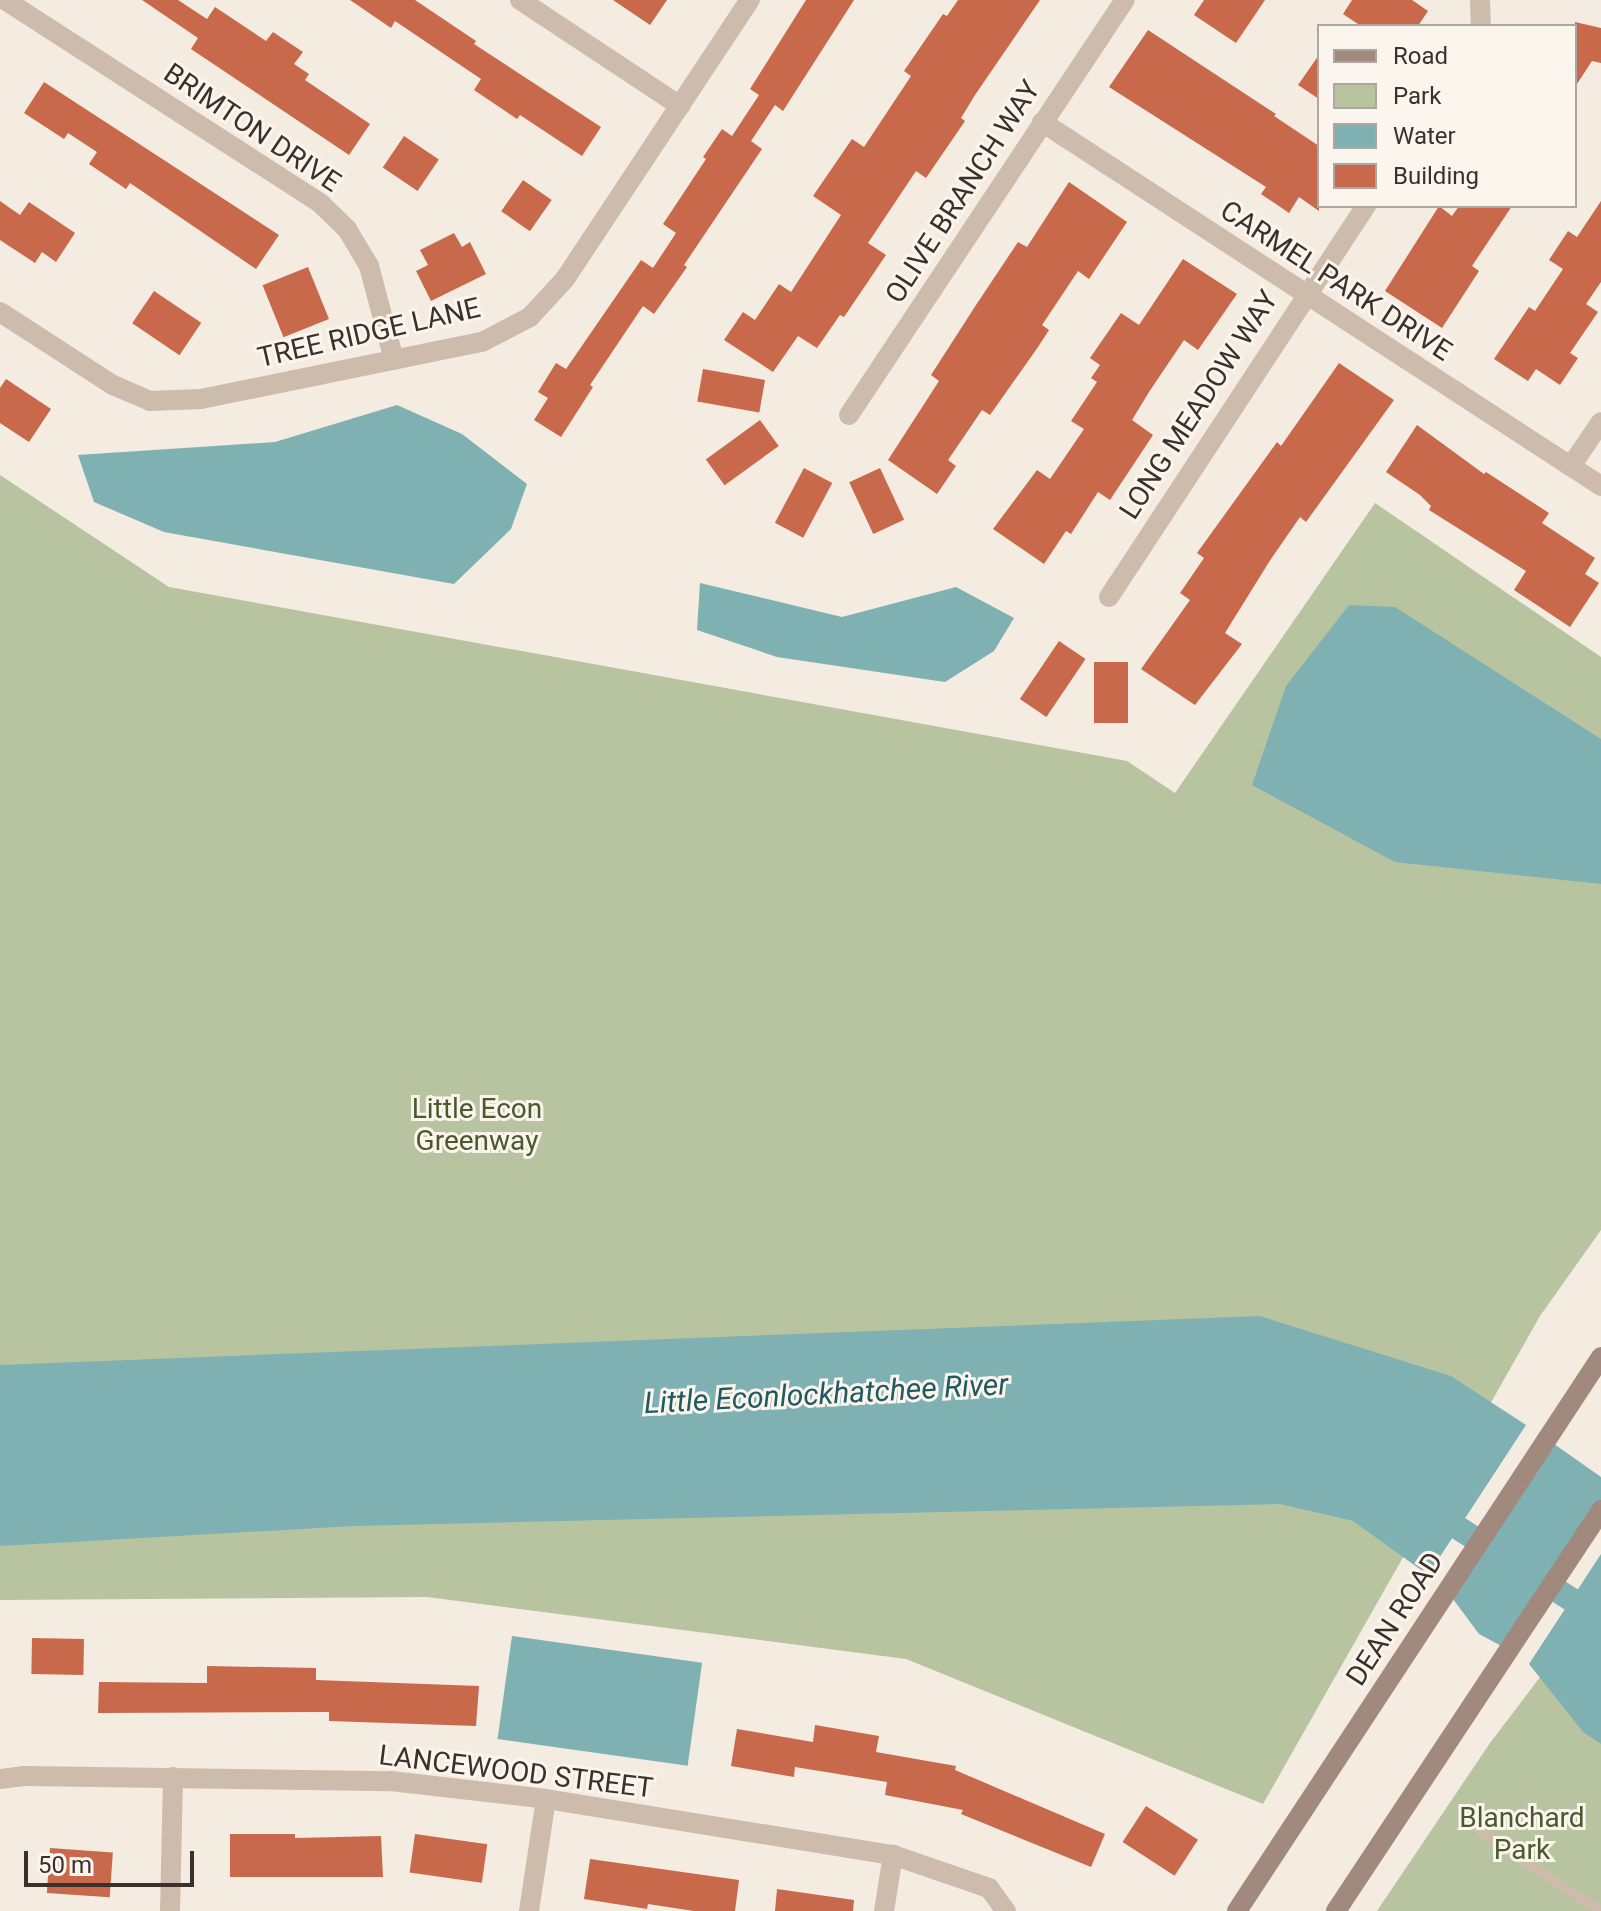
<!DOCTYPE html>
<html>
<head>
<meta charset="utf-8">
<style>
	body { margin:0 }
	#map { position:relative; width:1601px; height:1911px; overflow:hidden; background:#f4ebe1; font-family:Roboto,sans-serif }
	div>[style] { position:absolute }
	.green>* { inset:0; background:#b8c4a0 }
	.water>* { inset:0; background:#7fb0b2; transform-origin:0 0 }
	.canal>* { height:24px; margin:-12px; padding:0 12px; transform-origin:12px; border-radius:12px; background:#7fb0b2 }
	.building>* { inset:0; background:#c8694b; transform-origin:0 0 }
	.lane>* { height:10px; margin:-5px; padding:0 5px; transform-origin:5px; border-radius:5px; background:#cdbbac }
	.street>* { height:20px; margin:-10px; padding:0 10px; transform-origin:10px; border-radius:10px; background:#cdbbac }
	.secondary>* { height:20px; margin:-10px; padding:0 10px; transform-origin:10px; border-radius:10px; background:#a18a7d }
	span { translate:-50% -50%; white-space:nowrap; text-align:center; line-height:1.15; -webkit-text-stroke:6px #fbf5ee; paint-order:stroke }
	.street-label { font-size:28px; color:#3b302b }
	.park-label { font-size:28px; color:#4a5a2e }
	.water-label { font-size:30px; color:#1f5a5e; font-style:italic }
	.legend { position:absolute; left:1317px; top:24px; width:260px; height:184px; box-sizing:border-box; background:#fbf5ee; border:2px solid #aea6a0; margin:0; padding:10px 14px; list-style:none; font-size:24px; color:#3b302b }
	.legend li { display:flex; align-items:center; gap:16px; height:40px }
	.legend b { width:40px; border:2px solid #aea6a0 }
	.scale { position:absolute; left:24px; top:1851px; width:170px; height:36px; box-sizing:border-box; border:4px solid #3b302b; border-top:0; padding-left:10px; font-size:24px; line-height:28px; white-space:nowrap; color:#3b302b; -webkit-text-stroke:6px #fbf5ee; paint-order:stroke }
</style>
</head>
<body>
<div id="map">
	<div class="green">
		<div style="clip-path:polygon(0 475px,169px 587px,1127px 761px,1175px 793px,1375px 503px,1601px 657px,1601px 1230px,1540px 1316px,1263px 1804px,906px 1659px,427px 1597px,0 1600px)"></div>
		<div style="clip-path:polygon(1601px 1597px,1601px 1911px,1377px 1911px,1490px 1743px)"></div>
	</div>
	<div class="water">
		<div style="clip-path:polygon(397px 405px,462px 434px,527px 484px,511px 529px,454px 584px,164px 532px,94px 502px,78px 455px,275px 442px)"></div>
		<div style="clip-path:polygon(700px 583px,842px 617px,956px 587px,1014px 618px,994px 651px,945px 682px,777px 657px,697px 630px)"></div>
		<div style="clip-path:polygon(1349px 605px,1395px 607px,1601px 739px,1601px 884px,1395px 862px,1252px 785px,1286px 686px)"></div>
		<div style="clip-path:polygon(1260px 1316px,1451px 1376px,1526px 1425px,1428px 1575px,1353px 1521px,1280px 1504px,354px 1526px,0 1546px,0 1365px)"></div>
		<div style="clip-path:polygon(1547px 1439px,1601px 1477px,1601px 1510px,1509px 1650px,1479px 1634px,1447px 1591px)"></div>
		<div style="clip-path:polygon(1601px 1554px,1601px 1744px,1583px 1732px,1529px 1664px)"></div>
		<div style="left:512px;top:1636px;width:192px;height:104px;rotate:8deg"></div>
	</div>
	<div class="canal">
		<div style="left:1433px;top:1512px;width:75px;rotate:32.4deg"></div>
		<div style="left:1531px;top:1574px;width:83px;rotate:32.2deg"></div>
	</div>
	<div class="building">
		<div style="clip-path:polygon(142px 0,178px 0,207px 19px,215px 7px,266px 41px,273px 32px,303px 52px,294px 64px,309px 74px,305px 80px,370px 124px,349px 155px,191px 49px,198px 38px)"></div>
		<div style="clip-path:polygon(350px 0,415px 0,476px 41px,474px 44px,601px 127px,582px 156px,520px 115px,517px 119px,474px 90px,481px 79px,395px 21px,391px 28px)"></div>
		<div style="clip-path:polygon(613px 0,667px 0,650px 25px)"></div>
		<div style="clip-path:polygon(806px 0,854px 0,783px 111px,775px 105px,751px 141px,762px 149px,684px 265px,687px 267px,654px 314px,643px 306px,590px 385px,593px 387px,561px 437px,534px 420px,548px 398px,538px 392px,556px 363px,566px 369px,641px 260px,653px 268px,676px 233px,663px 224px,706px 159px,703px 157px,722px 129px,732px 136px,759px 95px,750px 89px)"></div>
		<div style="clip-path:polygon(958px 0,1040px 0,975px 95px,961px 118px,965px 121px,926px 178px,916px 171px,868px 243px,886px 255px,844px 317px,840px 315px,817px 348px,798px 336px,773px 372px,724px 340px,743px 312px,755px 320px,779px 284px,791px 292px,841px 215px,813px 196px,852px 139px,864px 147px,911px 76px,904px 71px,943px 14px,947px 16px)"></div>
		<div style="clip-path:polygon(1204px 0,1265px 0,1236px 43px,1194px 15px)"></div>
		<div style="clip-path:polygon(1352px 0,1412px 0,1428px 11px,1418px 26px,1361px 26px,1343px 14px)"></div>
		<div style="clip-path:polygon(1575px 22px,1601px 28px,1601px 63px,1592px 61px,1575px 87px)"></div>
		<div style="clip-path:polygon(1148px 30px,1276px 114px,1274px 116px,1319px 146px,1319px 211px,1299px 197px,1289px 213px,1261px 194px,1266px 187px,1109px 87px)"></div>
		<div style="clip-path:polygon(1319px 55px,1319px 99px,1298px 85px)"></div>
		<div style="clip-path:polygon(44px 82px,279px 235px,256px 269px,130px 183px,126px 189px,89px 164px,97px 152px,68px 133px,64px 139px,24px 113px)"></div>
		<div style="left:404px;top:136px;width:42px;height:38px;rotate:34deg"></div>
		<div style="left:523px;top:180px;width:35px;height:38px;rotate:35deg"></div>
		<div style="clip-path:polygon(1069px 182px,1127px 222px,1089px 279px,1078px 271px,1042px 325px,1049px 330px,1038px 347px,990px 415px,982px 410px,948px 460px,956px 466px,937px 494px,888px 460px,939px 381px,931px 375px,976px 305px,1018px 242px,1027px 247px)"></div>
		<div style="clip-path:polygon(0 201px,20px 215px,29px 202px,75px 233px,56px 262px,42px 252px,35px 263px,0 240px)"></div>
		<div style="clip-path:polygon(1601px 201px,1601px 282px,1586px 304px,1598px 312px,1570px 353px,1578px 358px,1560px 385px,1536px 369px,1528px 381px,1494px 359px,1529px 307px,1535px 311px,1563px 269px,1549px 260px,1568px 231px,1577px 237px)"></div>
		<div style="clip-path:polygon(1439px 206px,1452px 216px,1459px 206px,1512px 206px,1472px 266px,1479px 271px,1442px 328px,1385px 291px)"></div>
		<div style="clip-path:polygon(454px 233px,462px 247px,470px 242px,486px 274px,431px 301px,416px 271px,428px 265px,420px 250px)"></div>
		<div style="clip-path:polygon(1183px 259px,1237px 294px,1198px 350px,1184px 340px,1149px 392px,1132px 420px,1153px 435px,1110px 500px,1098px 492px,1071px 534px,1066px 531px,1044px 564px,993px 529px,1037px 470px,1050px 479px,1084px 429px,1071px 421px,1097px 382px,1091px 378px,1100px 365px,1090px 358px,1121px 313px,1139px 325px)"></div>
		<div style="left:308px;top:267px;width:56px;height:49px;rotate:68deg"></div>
		<div style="left:154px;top:291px;width:57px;height:39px;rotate:34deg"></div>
		<div style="clip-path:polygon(1339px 363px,1394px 400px,1306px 522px,1300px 517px,1269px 562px,1225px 633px,1242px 644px,1195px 705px,1141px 669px,1190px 600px,1180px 593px,1204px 558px,1197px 553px,1277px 442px,1281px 446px)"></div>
		<div style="left:703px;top:369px;width:63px;height:33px;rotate:10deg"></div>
		<div style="clip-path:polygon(6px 379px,51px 409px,29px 442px,0 423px,0 388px)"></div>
		<div style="left:760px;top:420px;width:32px;height:67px;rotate:54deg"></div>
		<div style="clip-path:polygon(1417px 425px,1484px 474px,1486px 472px,1549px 513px,1542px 523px,1595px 558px,1585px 574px,1599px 583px,1570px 627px,1514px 590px,1526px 571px,1429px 510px,1431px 506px,1420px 495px,1386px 472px)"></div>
		<div style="left:804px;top:468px;width:32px;height:62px;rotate:28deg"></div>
		<div style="left:880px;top:468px;width:57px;height:34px;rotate:65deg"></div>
		<div style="left:1059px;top:641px;width:32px;height:70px;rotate:34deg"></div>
		<div style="left:1094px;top:662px;width:34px;height:61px"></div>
		<div style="left:32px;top:1638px;width:52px;height:36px;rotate:1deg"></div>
		<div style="clip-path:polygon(207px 1666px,316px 1668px,316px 1680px,479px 1686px,476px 1726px,329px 1721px,329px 1712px,98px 1713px,99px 1682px,207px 1683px)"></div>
		<div style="clip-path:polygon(815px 1725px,879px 1736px,876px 1752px,956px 1766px,955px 1770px,1105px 1834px,1091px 1867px,961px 1814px,963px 1810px,885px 1795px,887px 1782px,795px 1767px,794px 1777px,731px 1766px,737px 1729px,813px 1742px)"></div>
		<div style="left:1146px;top:1806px;width:62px;height:43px;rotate:33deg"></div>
		<div style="clip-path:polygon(230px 1834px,295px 1834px,295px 1838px,381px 1836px,383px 1877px,230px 1877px)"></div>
		<div style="left:415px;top:1834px;width:73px;height:39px;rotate:8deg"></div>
		<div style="left:50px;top:1848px;width:63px;height:45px;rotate:4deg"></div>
		<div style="clip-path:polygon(590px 1859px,739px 1880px,735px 1911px,694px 1911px,648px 1904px,647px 1909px,584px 1899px)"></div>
		<div style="clip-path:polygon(777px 1889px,854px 1900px,853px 1911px,775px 1911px)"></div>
	</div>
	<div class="lane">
		<div style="left:1481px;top:1833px;width:142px;rotate:33.2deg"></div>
	</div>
	<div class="street">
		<div style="left:5px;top:0;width:376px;rotate:32.8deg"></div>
		<div style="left:321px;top:204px;width:36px;rotate:44deg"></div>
		<div style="left:347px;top:229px;width:43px;rotate:59.3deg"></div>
		<div style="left:369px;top:266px;width:97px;rotate:75.1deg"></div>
		<div style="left:520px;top:0;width:192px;rotate:33.5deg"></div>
		<div style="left:1480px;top:0;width:26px;rotate:88deg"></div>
		<div style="left:1042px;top:122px;width:667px;rotate:33.07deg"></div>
		<div style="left:0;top:312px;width:135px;rotate:32.9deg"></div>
		<div style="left:113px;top:385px;width:40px;rotate:23.4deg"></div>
		<div style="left:150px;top:401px;width:51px;rotate:-2.2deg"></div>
		<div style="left:201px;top:399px;width:287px;rotate:-11.5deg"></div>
		<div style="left:482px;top:342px;width:54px;rotate:-27.5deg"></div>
		<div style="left:530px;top:317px;width:52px;rotate:-47.4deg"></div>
		<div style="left:565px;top:279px;width:335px;rotate:-56.5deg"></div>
		<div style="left:849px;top:415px;width:498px;rotate:-56.4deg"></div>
		<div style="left:1571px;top:466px;width:53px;rotate:-55.7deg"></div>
		<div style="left:1109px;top:597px;width:468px;rotate:-56.7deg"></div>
		<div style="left:0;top:1779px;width:23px;rotate:-7deg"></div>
		<div style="left:23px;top:1776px;width:368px;rotate:0.8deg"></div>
		<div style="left:391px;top:1781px;width:156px;rotate:6.6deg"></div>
		<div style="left:546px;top:1799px;width:351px;rotate:9.2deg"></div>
		<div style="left:893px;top:1855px;width:102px;rotate:19deg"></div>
		<div style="left:989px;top:1888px;width:29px;rotate:54deg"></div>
		<div style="left:170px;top:1911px;width:134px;rotate:-88.7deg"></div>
		<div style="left:529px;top:1911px;width:113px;rotate:-81.4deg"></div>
		<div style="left:884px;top:1911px;width:57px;rotate:-80.9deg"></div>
	</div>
	<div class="secondary">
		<div style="left:1237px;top:1911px;width:663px;rotate:-56.69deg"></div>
		<div style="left:1336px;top:1911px;width:481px;rotate:-56.5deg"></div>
	</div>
	<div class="street-label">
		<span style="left:252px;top:128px;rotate:34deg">BRIMTON DRIVE</span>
		<span style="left:963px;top:192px;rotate:-57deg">OLIVE BRANCH WAY</span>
		<span style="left:1336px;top:281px;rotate:33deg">CARMEL PARK DRIVE</span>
		<span style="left:369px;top:333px;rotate:-13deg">TREE RIDGE LANE</span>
		<span style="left:1199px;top:405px;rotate:-57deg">LONG MEADOW WAY</span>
		<span style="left:1395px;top:1619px;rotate:-57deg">DEAN ROAD</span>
		<span style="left:516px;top:1772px;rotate:7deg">LANCEWOOD STREET</span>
	</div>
	<div class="park-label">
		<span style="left:477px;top:1125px">Little Econ<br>Greenway</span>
		<span style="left:1522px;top:1834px">Blanchard<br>Park</span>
	</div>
	<div class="water-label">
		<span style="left:826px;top:1394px;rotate:-3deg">Little Econlockhatchee River</span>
	</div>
	<ul class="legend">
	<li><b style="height:10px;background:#a18a7d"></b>Road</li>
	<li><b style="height:22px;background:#b8c4a0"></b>Park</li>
	<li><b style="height:22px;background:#7fb0b2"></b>Water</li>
	<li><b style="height:22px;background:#c8694b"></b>Building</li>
	</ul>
	<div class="scale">50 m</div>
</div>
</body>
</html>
